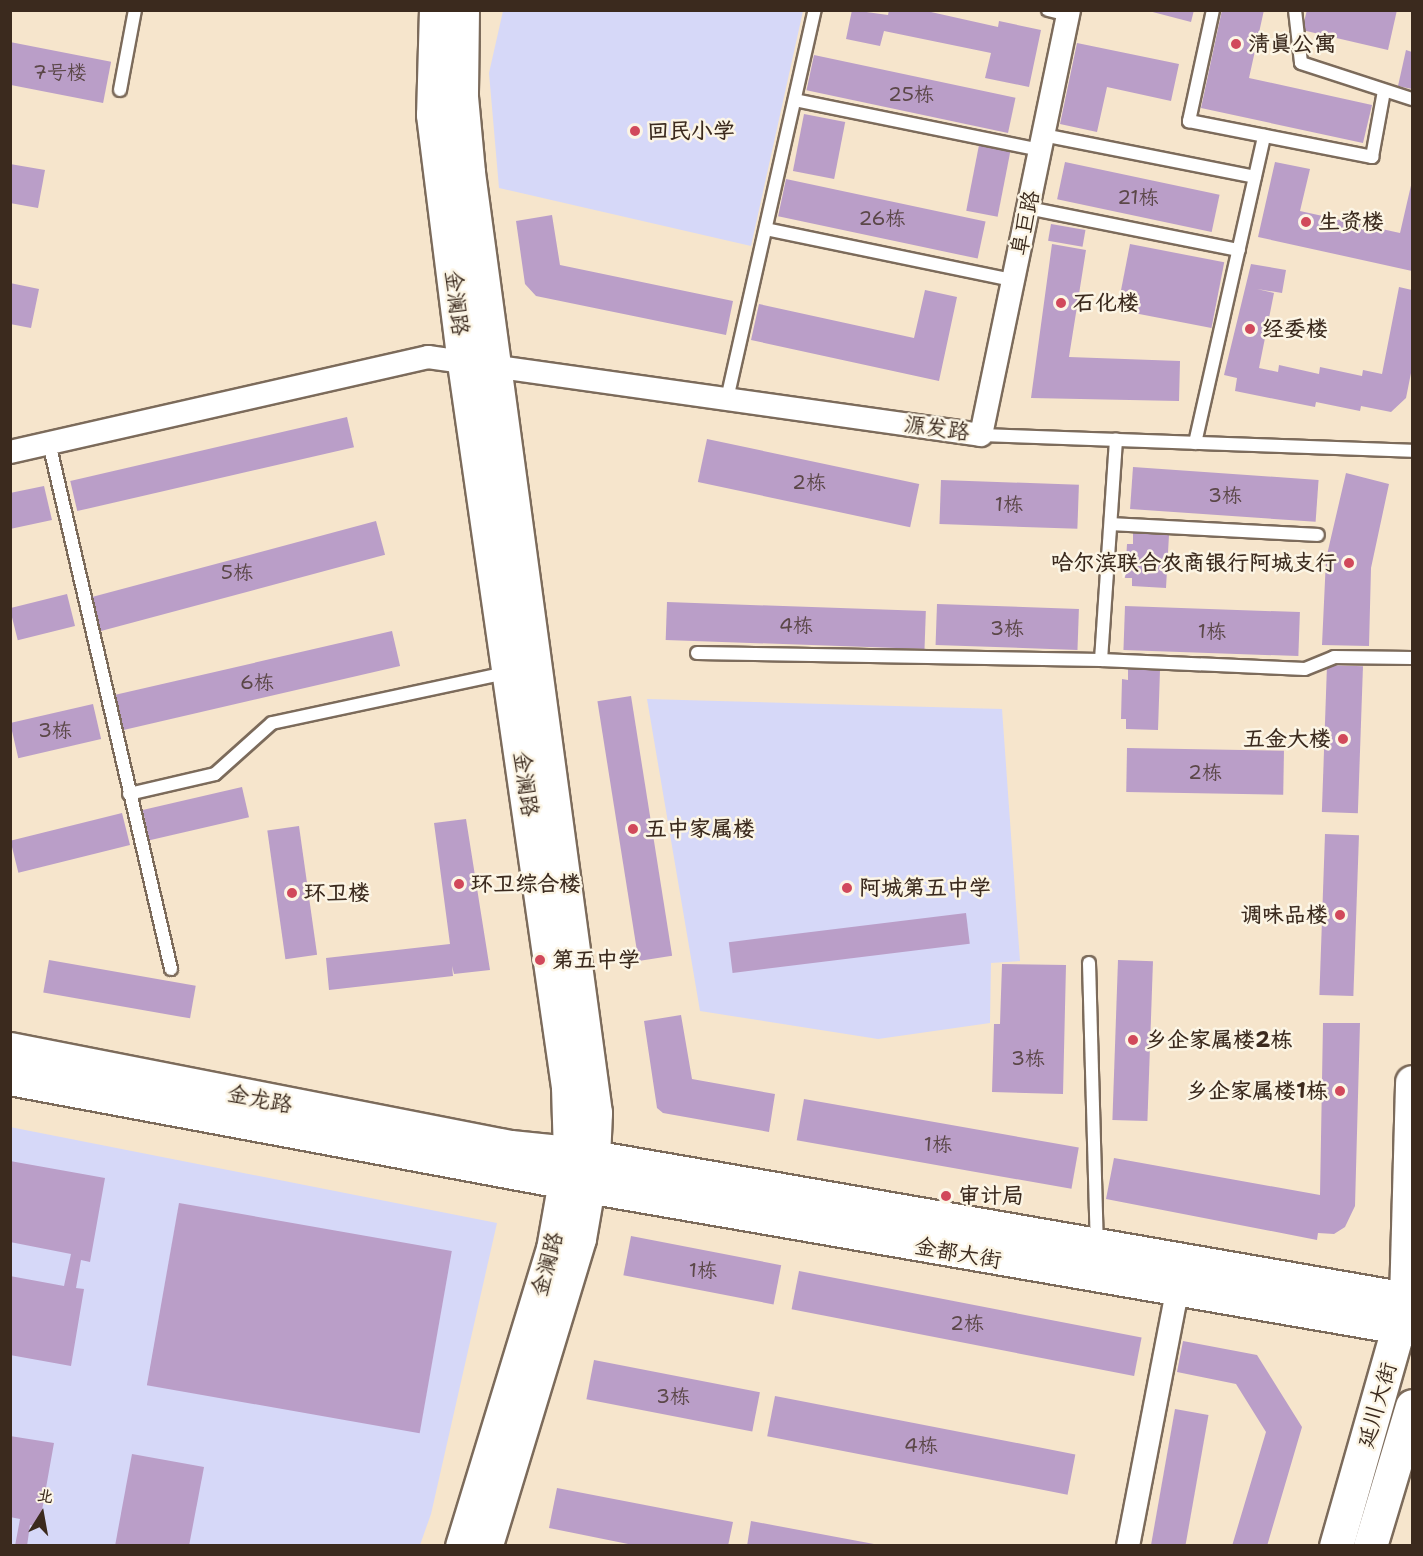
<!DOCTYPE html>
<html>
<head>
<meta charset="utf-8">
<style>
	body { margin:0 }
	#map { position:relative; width:1423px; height:1556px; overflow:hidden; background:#f6e5cc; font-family:"Shantell Sans","LXGW WenKai TC",sans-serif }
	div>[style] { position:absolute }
	.built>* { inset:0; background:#d6d8f8 }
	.building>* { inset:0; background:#ba9ec8; transform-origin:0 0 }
	.roads { filter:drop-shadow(2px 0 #7c6b5b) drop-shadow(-2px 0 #7c6b5b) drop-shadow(0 2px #7c6b5b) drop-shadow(0 -2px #7c6b5b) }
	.lane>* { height:12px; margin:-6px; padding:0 6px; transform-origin:6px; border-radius:6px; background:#fff }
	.street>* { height:22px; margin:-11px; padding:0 11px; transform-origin:11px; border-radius:11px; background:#fff }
	.secondary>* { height:32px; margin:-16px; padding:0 16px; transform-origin:16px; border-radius:16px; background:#fff }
	.primary>* { height:33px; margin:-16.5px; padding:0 16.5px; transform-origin:16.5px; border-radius:16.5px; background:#fff }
	.dots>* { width:16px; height:16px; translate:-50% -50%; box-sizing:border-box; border:3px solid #fcf5e5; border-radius:50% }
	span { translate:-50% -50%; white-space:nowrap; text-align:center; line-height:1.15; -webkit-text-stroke:5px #fcf5e5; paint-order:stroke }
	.number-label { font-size:20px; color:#5b4748 }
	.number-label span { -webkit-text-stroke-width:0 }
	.poi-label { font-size:22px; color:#3b2a1e; font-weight:700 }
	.left { translate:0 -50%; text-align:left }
	.right { translate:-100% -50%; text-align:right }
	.street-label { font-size:22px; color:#3b2a1e }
	.frame { position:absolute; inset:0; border:12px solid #3b2a1e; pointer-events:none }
	.north { position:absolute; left:12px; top:1484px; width:60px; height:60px; -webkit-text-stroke:4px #fcf5e5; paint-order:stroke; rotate:11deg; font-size:16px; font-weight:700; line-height:24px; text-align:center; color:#3b2a1e }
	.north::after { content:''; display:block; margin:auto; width:21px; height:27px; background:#3b2a1e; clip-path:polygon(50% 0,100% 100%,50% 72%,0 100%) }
</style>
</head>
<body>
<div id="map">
	<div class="built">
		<div style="clip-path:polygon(503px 11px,803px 11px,751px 246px,499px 188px,489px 73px)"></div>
		<div style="clip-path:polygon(647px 699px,1002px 709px,1020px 961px,991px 963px,990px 1023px,878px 1039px,700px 1011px)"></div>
		<div style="clip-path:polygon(10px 1127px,497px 1223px,431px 1514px,420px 1545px,11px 1545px)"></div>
	</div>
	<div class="building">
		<div style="clip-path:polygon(852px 10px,888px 15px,889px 10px,922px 10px,998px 27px,999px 21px,1041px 30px,1029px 87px,985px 78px,991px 53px,884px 31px,880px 46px,846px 39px)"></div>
		<div style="clip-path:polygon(1145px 10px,1194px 10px,1191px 22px)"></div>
		<div style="clip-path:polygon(1222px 10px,1264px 10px,1249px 78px,1372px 105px,1363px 143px,1201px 108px)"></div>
		<div style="clip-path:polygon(1307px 10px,1397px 10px,1388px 50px,1302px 30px)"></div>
		<div style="left:10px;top:42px;width:103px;height:42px;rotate:11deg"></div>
		<div style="clip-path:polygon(1077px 43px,1179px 64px,1171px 101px,1107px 87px,1097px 132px,1060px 124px)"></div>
		<div style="clip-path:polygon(1406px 50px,1412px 52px,1412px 89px,1398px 86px)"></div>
		<div style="left:814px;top:55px;width:206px;height:36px;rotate:12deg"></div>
		<div style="left:804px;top:114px;width:42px;height:58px;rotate:11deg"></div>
		<div style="left:979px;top:145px;width:32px;height:67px;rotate:11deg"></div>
		<div style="left:1065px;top:162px;width:158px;height:38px;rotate:12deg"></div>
		<div style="clip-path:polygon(1275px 162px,1310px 169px,1300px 211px,1400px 233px,1412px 181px,1412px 271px,1258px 237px)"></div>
		<div style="clip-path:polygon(10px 164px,45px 170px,38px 208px,10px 203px)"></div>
		<div style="left:786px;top:179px;width:204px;height:38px;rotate:12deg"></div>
		<div style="clip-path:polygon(552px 215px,560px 265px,733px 301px,726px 335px,536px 296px,525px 284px,516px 221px)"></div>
		<div style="left:1051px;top:224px;width:35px;height:17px;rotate:10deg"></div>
		<div style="clip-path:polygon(1052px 244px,1086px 250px,1069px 357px,1180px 361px,1179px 401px,1031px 398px)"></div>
		<div style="left:1130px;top:244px;width:96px;height:67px;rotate:11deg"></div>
		<div style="clip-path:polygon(1251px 264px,1286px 270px,1282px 293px,1257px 289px,1274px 293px,1259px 368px,1278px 372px,1279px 365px,1319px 374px,1320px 367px,1362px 376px,1363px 370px,1382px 374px,1399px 287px,1412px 290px,1412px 368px,1406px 398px,1391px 412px,1361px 406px,1360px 411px,1316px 402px,1315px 407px,1235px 391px,1237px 378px,1224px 375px)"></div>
		<div style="clip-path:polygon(10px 283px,39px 289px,31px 328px,10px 324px)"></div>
		<div style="clip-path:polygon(925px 290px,957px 297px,939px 381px,751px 340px,759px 304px,914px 338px)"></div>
		<div style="left:347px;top:417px;width:31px;height:284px;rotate:77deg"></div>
		<div style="left:707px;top:439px;width:217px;height:44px;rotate:12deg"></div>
		<div style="left:1133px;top:467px;width:186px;height:42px;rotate:4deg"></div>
		<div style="clip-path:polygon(1346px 473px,1389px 484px,1371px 568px,1369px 646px,1322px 645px,1326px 559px)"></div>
		<div style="left:941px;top:480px;width:138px;height:44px;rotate:2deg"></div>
		<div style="clip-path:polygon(44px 486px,52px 520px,10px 529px,10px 493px)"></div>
		<div style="left:376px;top:521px;width:35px;height:295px;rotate:75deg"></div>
		<div style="clip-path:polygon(1133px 533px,1169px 535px,1166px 588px,1132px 586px,1132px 578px,1125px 578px,1127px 544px,1133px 544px)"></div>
		<div style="left:67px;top:594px;width:33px;height:59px;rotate:76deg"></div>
		<div style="left:667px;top:602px;width:259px;height:38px;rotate:2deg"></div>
		<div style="left:937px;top:604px;width:142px;height:41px;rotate:2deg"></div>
		<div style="left:1125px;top:606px;width:175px;height:44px;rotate:2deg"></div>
		<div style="left:392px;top:631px;width:36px;height:286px;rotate:77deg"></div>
		<div style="left:1327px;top:665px;width:36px;height:147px;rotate:2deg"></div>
		<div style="clip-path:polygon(1128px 669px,1160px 670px,1158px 730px,1126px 729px,1126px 719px,1121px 719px,1122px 679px,1128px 680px)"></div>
		<div style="left:631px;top:696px;width:263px;height:34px;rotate:81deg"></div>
		<div style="left:93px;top:704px;width:36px;height:85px;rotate:77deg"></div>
		<div style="left:1127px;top:748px;width:157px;height:44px;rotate:1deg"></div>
		<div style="left:242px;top:787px;width:31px;height:102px;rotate:77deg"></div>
		<div style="left:122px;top:813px;width:33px;height:115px;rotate:76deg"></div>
		<div style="clip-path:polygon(466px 819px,490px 970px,454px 974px,452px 966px,453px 976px,329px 990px,326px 958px,450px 944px,434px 823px)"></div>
		<div style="left:299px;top:826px;width:130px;height:32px;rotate:82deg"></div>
		<div style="left:1325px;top:834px;width:34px;height:161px;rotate:2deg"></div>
		<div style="left:966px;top:913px;width:31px;height:239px;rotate:83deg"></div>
		<div style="left:49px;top:960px;width:149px;height:33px;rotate:10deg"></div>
		<div style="left:1118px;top:960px;width:35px;height:160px;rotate:2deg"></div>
		<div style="clip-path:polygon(1002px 964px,1066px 965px,1063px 1094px,992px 1092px,994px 1024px,1000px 1024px)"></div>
		<div style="clip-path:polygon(681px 1015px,692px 1079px,775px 1094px,769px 1132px,663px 1113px,657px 1108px,644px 1021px)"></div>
		<div style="clip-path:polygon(1323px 1023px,1360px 1023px,1355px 1206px,1345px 1227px,1334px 1234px,1318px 1233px,1317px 1240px,1106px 1199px,1114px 1158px,1320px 1195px)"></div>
		<div style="left:804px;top:1099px;width:279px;height:42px;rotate:10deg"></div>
		<div style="clip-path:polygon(10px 1161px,105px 1178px,90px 1262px,81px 1260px,76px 1288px,84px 1289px,71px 1366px,10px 1355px,10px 1276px,64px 1286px,71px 1254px,10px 1242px)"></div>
		<div style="left:179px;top:1203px;width:277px;height:185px;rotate:10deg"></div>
		<div style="left:631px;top:1236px;width:153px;height:40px;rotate:11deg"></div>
		<div style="left:799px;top:1271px;width:349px;height:39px;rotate:11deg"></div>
		<div style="clip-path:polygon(1183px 1341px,1257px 1355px,1302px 1427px,1267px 1546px,1232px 1546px,1266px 1432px,1236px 1384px,1177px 1372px)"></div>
		<div style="left:594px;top:1360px;width:169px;height:40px;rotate:11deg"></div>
		<div style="left:775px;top:1396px;width:306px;height:41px;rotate:11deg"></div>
		<div style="left:1175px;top:1409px;width:34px;height:139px;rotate:10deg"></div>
		<div style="clip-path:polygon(10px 1436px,54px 1443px,39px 1527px,30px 1525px,27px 1546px,15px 1546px,20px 1519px,10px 1517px)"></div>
		<div style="clip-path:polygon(132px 1454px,204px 1467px,189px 1546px,115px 1546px)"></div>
		<div style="clip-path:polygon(557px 1488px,733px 1522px,728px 1546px,638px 1546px,549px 1528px)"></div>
		<div style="clip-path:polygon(751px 1521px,874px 1544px,873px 1546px,747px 1546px)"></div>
	</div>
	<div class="roads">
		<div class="lane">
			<div style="left:1048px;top:10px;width:21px;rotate:14deg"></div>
			<div style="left:1213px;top:10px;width:114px;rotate:102.2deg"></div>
			<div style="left:1189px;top:121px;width:187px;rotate:11.1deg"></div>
			<div style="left:1372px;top:157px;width:67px;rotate:-79.7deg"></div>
			<div style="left:1295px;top:10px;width:53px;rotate:83.5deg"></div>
			<div style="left:1301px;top:63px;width:117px;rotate:18deg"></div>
			<div style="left:120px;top:90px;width:81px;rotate:-79.4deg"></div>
			<div style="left:795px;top:100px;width:250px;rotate:11.5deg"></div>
			<div style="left:1043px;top:135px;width:216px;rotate:11.2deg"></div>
			<div style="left:1028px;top:208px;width:215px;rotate:11.3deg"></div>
			<div style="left:766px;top:229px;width:252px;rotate:11.7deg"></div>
			<div style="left:727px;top:399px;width:399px;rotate:-77.3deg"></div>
			<div style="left:981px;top:435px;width:431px;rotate:2.1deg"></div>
			<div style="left:49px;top:443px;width:540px;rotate:76.94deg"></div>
			<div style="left:1195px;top:443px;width:315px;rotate:-77.3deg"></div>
			<div style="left:1111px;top:524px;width:207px;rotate:3deg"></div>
			<div style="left:697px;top:653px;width:404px;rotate:1deg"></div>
			<div style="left:1101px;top:660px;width:204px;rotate:2.5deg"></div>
			<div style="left:1305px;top:669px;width:31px;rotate:-22deg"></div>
			<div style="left:1334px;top:657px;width:78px;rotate:0.7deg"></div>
			<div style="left:1101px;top:660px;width:221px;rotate:-86.1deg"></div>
			<div style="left:129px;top:794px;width:88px;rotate:-13.1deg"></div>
			<div style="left:215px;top:774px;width:76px;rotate:-41.8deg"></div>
			<div style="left:272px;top:723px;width:242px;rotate:-12.1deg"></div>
			<div style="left:1089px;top:963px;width:282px;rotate:88.4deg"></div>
		</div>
		<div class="street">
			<div style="left:10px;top:452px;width:429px;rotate:-12.8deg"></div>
			<div style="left:428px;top:357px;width:558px;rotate:8.03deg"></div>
			<div style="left:981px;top:435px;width:434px;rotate:-78.3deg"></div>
			<div style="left:1128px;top:1546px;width:259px;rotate:-79.1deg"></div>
		</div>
		<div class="secondary">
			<div style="left:436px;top:10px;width:105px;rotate:91.6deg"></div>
			<div style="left:433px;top:115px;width:250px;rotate:82.9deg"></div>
			<div style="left:464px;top:363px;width:731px;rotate:81.83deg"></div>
			<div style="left:568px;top:1087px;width:66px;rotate:88.3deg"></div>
			<div style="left:570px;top:1153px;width:97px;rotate:100deg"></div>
			<div style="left:553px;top:1249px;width:311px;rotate:107deg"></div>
			<div style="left:463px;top:10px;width:87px;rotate:90.7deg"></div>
			<div style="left:462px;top:97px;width:76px;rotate:84.7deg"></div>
			<div style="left:469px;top:173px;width:949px;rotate:82.31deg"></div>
			<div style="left:596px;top:1113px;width:45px;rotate:92.5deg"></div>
			<div style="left:594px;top:1158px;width:82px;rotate:99.8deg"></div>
			<div style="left:580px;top:1239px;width:321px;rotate:106.9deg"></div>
			<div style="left:10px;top:1049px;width:510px;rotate:11.07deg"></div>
			<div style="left:511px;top:1147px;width:59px;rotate:5.8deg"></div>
			<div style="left:570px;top:1153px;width:855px;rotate:9.9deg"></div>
			<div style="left:10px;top:1079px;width:588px;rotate:10.58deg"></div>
			<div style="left:588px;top:1187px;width:836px;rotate:9.85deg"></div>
		</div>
		<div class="primary">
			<div style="left:1336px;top:1546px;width:256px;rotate:-74.1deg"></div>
			<div style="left:1406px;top:1300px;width:218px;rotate:-88.4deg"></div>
			<div style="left:1370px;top:1546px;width:146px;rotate:-73.3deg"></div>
		</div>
	</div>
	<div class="dots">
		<div style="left:1236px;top:44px;background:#d1495b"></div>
		<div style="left:635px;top:131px;background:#d1495b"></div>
		<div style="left:1306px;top:222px;background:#d1495b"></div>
		<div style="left:1061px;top:303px;background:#d1495b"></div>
		<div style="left:1250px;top:329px;background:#d1495b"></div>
		<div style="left:1349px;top:563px;background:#d1495b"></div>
		<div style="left:1343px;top:739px;background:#d1495b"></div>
		<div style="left:633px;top:829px;background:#d1495b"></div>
		<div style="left:459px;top:884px;background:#d1495b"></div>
		<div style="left:847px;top:888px;background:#d1495b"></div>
		<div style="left:292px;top:893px;background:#d1495b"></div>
		<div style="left:1340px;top:915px;background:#d1495b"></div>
		<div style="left:540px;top:960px;background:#d1495b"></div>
		<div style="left:1133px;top:1040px;background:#d1495b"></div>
		<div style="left:1340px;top:1091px;background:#d1495b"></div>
		<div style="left:946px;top:1196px;background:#d1495b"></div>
	</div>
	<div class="number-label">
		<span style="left:60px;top:72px">7号楼</span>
		<span style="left:911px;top:94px">25栋</span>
		<span style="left:1138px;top:197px">21栋</span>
		<span style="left:882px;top:218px">26栋</span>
		<span style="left:809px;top:482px">2栋</span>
		<span style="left:1225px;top:495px">3栋</span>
		<span style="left:1009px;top:504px">1栋</span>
		<span style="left:237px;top:572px">5栋</span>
		<span style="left:796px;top:625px">4栋</span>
		<span style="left:1007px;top:628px">3栋</span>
		<span style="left:1212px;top:631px">1栋</span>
		<span style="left:257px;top:682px">6栋</span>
		<span style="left:55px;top:730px">3栋</span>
		<span style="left:1205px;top:772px">2栋</span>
		<span style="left:1028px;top:1058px">3栋</span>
		<span style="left:938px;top:1144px">1栋</span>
		<span style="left:703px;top:1270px">1栋</span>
		<span style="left:967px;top:1323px">2栋</span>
		<span style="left:673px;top:1396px">3栋</span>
		<span style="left:921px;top:1445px">4栋</span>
	</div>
	<div class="poi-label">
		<span class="left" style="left:1248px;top:44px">清真公寓</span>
		<span class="left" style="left:647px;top:131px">回民小学</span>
		<span class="left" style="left:1318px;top:222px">生资楼</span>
		<span class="left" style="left:1073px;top:303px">石化楼</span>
		<span class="left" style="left:1262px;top:329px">经委楼</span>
		<span class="right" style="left:1337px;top:563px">哈尔滨联合农商银行阿城支行</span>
		<span class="right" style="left:1331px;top:739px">五金大楼</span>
		<span class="left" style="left:645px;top:829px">五中家属楼</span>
		<span class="left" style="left:471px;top:884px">环卫综合楼</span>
		<span class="left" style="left:859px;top:888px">阿城第五中学</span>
		<span class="left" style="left:304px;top:893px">环卫楼</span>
		<span class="right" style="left:1328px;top:915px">调味品楼</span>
		<span class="left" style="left:552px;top:960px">第五中学</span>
		<span class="left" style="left:1145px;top:1040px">乡企家属楼2栋</span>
		<span class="right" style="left:1328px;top:1091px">乡企家属楼1栋</span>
		<span class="left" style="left:958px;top:1196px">审计局</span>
	</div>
	<div class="street-label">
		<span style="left:1025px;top:223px;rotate:-78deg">阜巨路</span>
		<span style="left:457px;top:303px;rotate:83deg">金澜路</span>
		<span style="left:937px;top:428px;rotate:8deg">源发路</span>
		<span style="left:526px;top:784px;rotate:82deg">金澜路</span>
		<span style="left:260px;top:1099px;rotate:11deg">金龙路</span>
		<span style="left:958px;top:1253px;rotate:10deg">金都大街</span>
		<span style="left:547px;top:1264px;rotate:-75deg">金澜路</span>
		<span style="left:1377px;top:1405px;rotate:-74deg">延川大街</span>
	</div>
	<div class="frame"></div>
	<div class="north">北</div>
</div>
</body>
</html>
